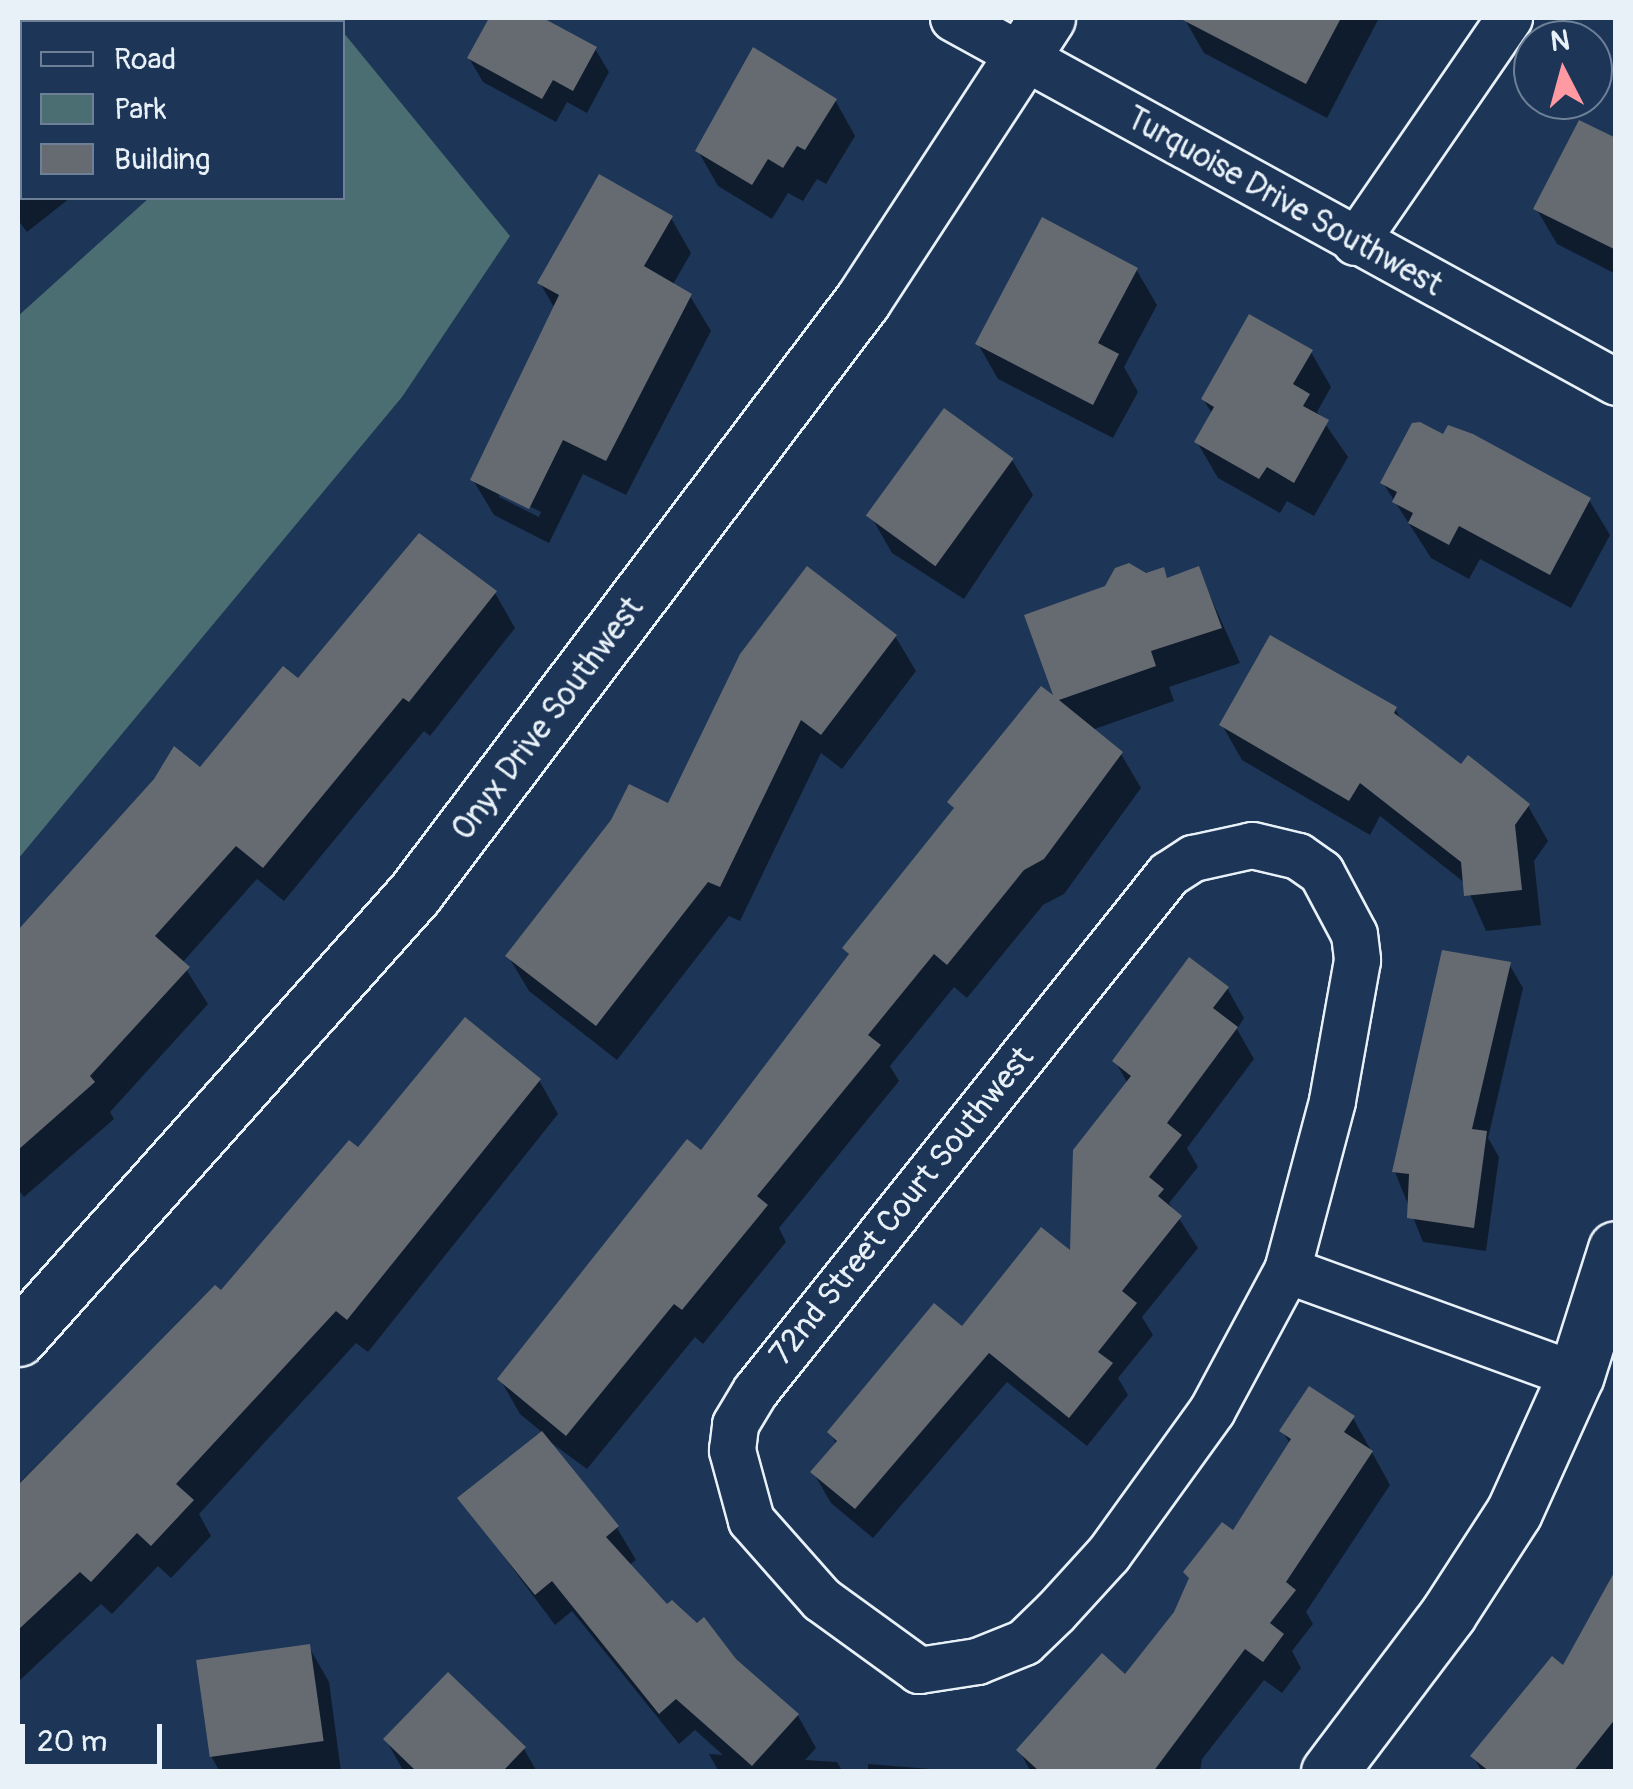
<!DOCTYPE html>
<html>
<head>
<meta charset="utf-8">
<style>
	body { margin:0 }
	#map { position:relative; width:1633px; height:1789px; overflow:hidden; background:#1d3557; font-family:Pangolin,sans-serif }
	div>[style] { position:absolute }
	.green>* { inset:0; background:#4a6e71 }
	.shadow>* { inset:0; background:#0007; transform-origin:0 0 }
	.building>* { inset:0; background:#666b71; transform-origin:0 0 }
	.roads { filter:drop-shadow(2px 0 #e8f1f8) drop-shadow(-2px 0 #e8f1f8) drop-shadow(0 2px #e8f1f8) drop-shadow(0 -2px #e8f1f8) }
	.minor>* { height:45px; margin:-22.5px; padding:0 22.5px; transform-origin:22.5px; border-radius:22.5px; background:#1d3557 }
	.tertiary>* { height:55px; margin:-27.5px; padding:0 27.5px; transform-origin:27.5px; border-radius:27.5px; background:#1d3557 }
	span { translate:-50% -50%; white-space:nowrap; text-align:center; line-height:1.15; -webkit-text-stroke:9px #1d3557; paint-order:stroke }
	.street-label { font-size:32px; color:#e8f1f8 }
	.frame { position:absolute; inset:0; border:20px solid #e8f1f8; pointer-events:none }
	.legend { position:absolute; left:20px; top:20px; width:325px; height:180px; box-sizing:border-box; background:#1d3557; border:2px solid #6e8097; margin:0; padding:12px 18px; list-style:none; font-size:30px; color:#e8f1f8 }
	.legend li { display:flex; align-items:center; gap:20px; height:50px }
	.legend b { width:50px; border:2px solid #6e8097 }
	.north { position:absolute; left:1513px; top:20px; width:100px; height:100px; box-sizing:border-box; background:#1d3557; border:2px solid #6e8097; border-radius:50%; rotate:354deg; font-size:28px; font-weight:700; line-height:40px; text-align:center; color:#e8f1f8 }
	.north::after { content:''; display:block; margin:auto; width:35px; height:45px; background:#ff9aa2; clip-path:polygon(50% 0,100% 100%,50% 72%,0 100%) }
	.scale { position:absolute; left:20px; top:1724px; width:142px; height:45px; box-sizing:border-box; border:5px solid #e8f1f8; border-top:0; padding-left:12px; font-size:30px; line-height:35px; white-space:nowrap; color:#e8f1f8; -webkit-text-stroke:8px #1d3557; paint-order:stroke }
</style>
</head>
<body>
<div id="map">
	<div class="green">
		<div style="clip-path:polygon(343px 32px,510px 236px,402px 397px,18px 859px,18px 316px,149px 198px,342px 198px)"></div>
	</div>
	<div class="shadow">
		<div style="left:75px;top:18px;width:105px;height:7px"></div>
		<div style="left:187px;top:18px;width:72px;height:5px"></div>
		<div style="clip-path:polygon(492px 18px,537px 18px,595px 49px,609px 72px,587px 113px,567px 102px,556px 122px,483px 82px,469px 58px)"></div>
		<div style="clip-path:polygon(1184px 18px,1379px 18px,1327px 118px,1204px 53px)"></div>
		<div style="clip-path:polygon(22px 61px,22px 198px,70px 198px,27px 232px,18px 220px)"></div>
		<div style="clip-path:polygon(835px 100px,855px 136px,826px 184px,817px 179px,803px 201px,788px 193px,772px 219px,718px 186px,698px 151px)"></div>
		<div style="clip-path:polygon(1616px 141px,1616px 274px,1557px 244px,1536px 208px)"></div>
		<div style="clip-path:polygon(evenodd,671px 218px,691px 253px,672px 286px,690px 296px,711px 331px,626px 495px,583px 474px,549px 543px,494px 515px,473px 480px,555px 309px,540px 283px,671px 218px,499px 491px,541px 512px,539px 517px,499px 497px,499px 491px)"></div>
		<div style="clip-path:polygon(1136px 269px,1157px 305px,1124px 367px,1138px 392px,1113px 438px,998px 379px,978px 344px)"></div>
		<div style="clip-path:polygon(1311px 352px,1331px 387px,1317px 412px,1348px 457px,1314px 516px,1287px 501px,1280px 513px,1218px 478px,1197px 442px,1213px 415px,1203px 399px)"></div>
		<div style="clip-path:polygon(1012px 460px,1033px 495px,964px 599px,892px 553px,872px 518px)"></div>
		<div style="clip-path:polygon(1383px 483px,1589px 500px,1610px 535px,1571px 608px,1480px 559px,1469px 579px,1431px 558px)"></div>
		<div style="clip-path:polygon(1198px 569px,1240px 663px,1169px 687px,1174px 701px,1092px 730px,1121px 754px,1141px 788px,1064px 894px,1043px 905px,967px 998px,954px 987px,890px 1066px,899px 1081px,779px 1228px,786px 1242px,703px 1344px,695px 1337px,587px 1469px,542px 1436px,617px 1528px,636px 1560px,629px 1565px,667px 1607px,798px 1716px,816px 1748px,805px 1760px,837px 1762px,843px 1772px,719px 1772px,709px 1754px,723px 1755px,695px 1730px,679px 1744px,572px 1611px,555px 1625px,461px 1499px,543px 1433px,520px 1414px,500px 1379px,701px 1154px,850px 957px,845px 948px,955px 811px,950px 802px,1058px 702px,1027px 616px,1163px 570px,1168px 580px)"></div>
		<div style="clip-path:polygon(495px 593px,515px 628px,430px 736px,424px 731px,284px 901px,257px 879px,182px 963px,208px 1004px,110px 1112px,114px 1119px,24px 1197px,18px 1189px,18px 987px,59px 956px,200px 771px,299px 682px)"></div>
		<div style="clip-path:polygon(895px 636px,916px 671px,842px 769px,821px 753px,740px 921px,729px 916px,617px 1060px,529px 991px,508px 956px,669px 806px)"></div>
		<div style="clip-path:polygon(1395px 709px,1403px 723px,1461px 767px,1528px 806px,1548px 841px,1534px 861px,1541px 925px,1486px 931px,1465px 883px,1380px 816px,1370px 835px,1242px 760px,1222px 725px)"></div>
		<div style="clip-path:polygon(1509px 964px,1523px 988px,1488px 1138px,1499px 1157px,1486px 1251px,1423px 1242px,1395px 1172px)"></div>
		<div style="clip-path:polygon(1227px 988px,1244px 1018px,1237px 1029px,1254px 1059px,1187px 1148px,1198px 1167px,1169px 1203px,1198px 1248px,1142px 1317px,1153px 1335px,1118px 1378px,1128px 1395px,1087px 1446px,1007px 1382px,873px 1538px,831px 1503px,813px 1472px,837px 1445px,830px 1432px,1073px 1255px,1128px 1084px,1115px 1061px)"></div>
		<div style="clip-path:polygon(539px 1080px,558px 1114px,368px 1352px,356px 1343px,199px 1514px,211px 1536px,171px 1578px,158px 1566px,112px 1614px,101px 1604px,18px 1682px,18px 1539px,24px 1533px,18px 1484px,215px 1288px,221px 1294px,358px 1151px)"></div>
		<div style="clip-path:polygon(1353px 1418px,1390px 1485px,1306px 1612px,1313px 1624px,1292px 1651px,1301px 1668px,1282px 1693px,1264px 1680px,1202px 1759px,1200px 1772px,1031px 1772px,1019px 1750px,1125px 1678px,1234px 1534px,1291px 1445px,1282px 1431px)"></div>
		<div style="clip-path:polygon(1616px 1574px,1616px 1772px,1482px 1772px,1473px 1756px,1564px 1669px)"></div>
		<div style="clip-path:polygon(309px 1647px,329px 1682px,341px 1772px,220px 1772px,211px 1756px)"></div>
		<div style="clip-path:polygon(386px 1740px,524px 1749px,537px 1772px,404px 1772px)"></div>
		<div style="clip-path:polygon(92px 1764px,118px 1772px,89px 1772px)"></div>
		<div style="clip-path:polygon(868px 1764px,931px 1769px,933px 1772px,868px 1772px)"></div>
	</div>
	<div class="building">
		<div style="clip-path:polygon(489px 18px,543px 18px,597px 47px,573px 91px,553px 80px,542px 99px,467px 58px)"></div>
		<div style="clip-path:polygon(1179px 18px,1341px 18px,1306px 84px)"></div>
		<div style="clip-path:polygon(753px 47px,837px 99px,805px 150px,797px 146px,783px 168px,768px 159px,752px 185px,695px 151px)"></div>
		<div style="clip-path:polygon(1579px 120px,1616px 138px,1616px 250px,1533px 209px)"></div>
		<div style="clip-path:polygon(599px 174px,673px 216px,644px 266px,692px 294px,606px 461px,563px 440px,529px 509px,470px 480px,559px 295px,537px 283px)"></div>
		<div style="clip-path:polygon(1042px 217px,1138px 268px,1098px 343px,1119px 354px,1093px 405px,975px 344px)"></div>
		<div style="clip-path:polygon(1249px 314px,1313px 350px,1293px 384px,1310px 394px,1303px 406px,1329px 420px,1294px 483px,1267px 467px,1259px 479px,1194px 442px,1214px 407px,1201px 399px)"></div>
		<div style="left:944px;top:408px;width:86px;height:133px;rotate:36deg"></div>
		<div style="clip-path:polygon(1420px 422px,1443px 434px,1448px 425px,1473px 434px,1591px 498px,1550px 575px,1459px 526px,1449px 545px,1408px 523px,1413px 513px,1392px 502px,1397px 492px,1380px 483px,1412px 423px)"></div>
		<div style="clip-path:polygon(419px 533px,497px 591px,409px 702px,403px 698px,263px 868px,236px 846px,155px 936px,190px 967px,90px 1076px,95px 1082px,18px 1150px,18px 930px,154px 779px,174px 746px,200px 767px,283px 666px,298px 678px)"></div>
		<div style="clip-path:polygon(1129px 563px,1146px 573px,1164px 567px,1167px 578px,1199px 566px,1222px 628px,1151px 651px,1156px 666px,1059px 700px,1123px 752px,1044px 859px,1024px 870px,947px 965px,934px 954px,868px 1035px,881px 1045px,757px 1196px,768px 1205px,682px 1310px,674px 1304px,566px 1436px,497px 1379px,687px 1139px,701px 1150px,849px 954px,842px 948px,954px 808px,947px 802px,1041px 686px,1053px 695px,1024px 615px,1105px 586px,1115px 568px)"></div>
		<div style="clip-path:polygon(807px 566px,897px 635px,821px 735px,801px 720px,720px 887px,708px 882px,596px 1026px,505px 956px,611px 820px,629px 784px,668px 803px,740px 654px)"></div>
		<div style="clip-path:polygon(1270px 635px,1397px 707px,1394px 713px,1461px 764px,1468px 755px,1530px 804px,1515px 825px,1522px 890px,1464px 896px,1461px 862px,1360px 783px,1349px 801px,1219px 725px)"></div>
		<div style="clip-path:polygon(1442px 950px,1511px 962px,1472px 1129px,1487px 1131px,1474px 1228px,1407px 1218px,1409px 1174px,1392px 1172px)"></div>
		<div style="clip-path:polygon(1189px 957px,1229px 987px,1213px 1008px,1238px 1027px,1167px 1123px,1182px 1135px,1149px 1177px,1164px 1189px,1158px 1196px,1182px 1216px,1122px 1291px,1137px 1303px,1098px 1352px,1113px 1363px,1069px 1418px,989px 1353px,855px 1509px,810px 1472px,837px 1441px,827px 1432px,934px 1303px,962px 1326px,1041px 1227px,1070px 1250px,1073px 1150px,1131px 1076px,1112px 1061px)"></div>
		<div style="clip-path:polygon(465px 1017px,541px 1079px,347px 1320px,336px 1311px,176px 1484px,194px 1500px,151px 1546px,137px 1533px,91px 1582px,80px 1572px,18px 1630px,18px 1485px,215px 1285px,221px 1290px,349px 1140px,358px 1147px)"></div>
		<div style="clip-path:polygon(1309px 1386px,1355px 1416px,1344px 1432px,1373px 1451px,1286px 1582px,1296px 1590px,1270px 1623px,1284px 1634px,1263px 1662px,1245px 1649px,1153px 1772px,1040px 1772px,1016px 1750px,1102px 1653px,1125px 1674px,1174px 1612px,1189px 1578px,1183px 1572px,1222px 1522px,1233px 1530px,1291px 1439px,1279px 1431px)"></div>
		<div style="clip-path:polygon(542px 1431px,619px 1526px,606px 1537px,667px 1604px,672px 1600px,697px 1623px,704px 1617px,736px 1659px,799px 1714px,752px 1766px,676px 1699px,659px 1714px,552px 1581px,535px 1595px,457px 1498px)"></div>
		<div style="clip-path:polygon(1616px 1569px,1616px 1718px,1573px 1772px,1490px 1772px,1470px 1756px,1552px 1656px,1563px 1665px)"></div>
		<div style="left:310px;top:1644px;width:98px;height:115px;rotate:82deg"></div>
		<div style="clip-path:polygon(448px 1672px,526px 1747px,502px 1772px,417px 1772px,383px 1739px)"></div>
	</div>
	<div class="roads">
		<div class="minor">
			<div style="left:953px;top:18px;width:756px;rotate:28.77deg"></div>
			<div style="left:1355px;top:242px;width:272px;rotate:-55.5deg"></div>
			<div style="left:1252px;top:845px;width:47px;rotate:13.4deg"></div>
			<div style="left:1298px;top:856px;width:28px;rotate:35deg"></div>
			<div style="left:1321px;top:872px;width:70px;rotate:62deg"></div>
			<div style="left:1354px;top:934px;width:26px;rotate:83deg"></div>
			<div style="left:1357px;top:960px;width:143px;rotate:100.1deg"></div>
			<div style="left:1332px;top:1101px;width:175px;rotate:104.9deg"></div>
			<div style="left:1287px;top:1270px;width:159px;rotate:118.2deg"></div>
			<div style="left:1212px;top:1410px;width:178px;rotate:125.8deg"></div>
			<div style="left:1108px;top:1554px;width:79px;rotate:132.4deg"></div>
			<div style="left:1055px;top:1612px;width:43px;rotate:135.9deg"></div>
			<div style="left:1024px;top:1642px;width:51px;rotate:158deg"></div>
			<div style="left:977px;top:1661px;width:59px;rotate:171.2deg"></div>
			<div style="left:919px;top:1670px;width:121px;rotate:-144.1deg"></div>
			<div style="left:821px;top:1599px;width:106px;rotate:-131.5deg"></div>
			<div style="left:751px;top:1520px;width:73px;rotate:-105.2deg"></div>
			<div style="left:732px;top:1450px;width:26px;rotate:-83deg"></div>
			<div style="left:735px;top:1424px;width:39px;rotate:-59deg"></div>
			<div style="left:755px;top:1391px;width:662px;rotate:-51.38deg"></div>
			<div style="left:1168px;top:874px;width:30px;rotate:-33deg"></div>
			<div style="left:1193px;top:858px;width:60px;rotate:-12.4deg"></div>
			<div style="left:1287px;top:1270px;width:307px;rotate:20deg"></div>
		</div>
		<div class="tertiary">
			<div style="left:18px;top:1338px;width:596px;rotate:-48.26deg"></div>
			<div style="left:415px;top:893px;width:743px;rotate:-52.93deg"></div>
			<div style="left:863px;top:300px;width:337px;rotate:-56.9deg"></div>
			<div style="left:1329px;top:1772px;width:198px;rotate:-53deg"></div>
			<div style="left:1448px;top:1614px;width:121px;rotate:-57.1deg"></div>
			<div style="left:1514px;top:1512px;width:150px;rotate:-65.7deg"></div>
			<div style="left:1576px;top:1375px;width:132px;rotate:-72.4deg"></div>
		</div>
	</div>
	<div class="street-label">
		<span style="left:1284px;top:202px;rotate:29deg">Turquoise Drive Southwest</span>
		<span style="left:548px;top:719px;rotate:-53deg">Onyx Drive Southwest</span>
		<span style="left:902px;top:1206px;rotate:-51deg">72nd Street Court Southwest</span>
	</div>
	<div class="frame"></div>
	<ul class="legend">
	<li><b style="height:12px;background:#1d3557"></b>Road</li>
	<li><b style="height:28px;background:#4a6e71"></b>Park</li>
	<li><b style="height:28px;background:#666b71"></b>Building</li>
	</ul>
	<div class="north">N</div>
	<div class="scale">20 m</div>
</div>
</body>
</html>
